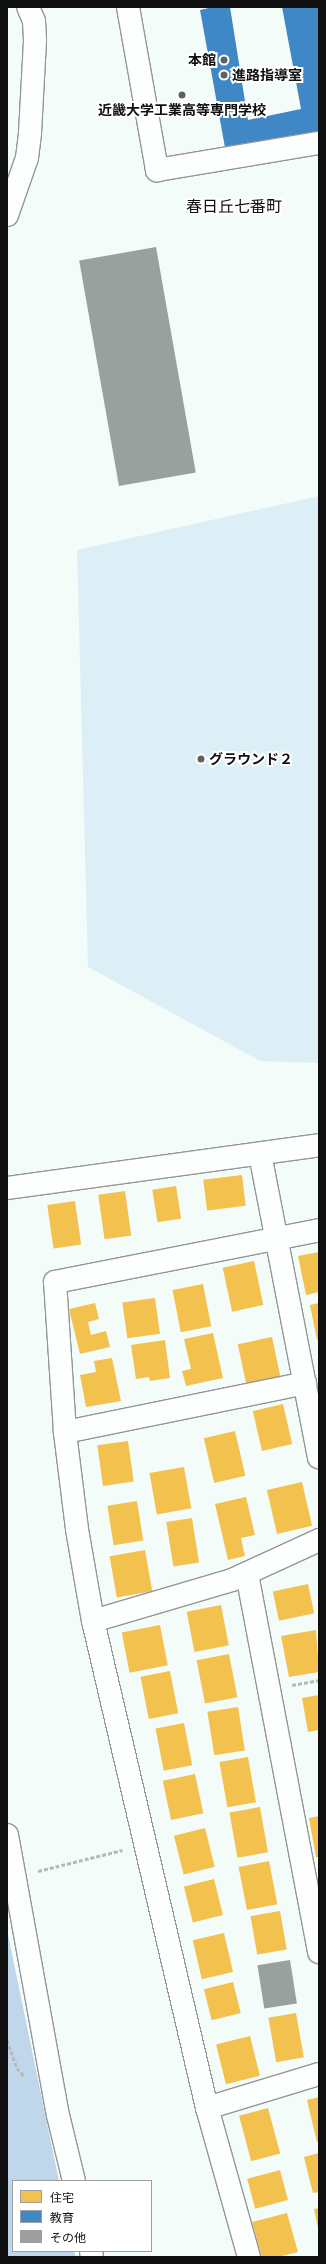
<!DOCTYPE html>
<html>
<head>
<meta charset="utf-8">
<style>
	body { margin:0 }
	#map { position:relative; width:326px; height:2264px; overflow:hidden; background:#f4fcfa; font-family:"Roboto Serif","Noto Sans JP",serif }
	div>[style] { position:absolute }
	.forest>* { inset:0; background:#c0d6eb }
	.pitch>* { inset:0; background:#ddeff6 }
	.homes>* { inset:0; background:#f2c14e; transform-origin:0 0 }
	.schools>* { inset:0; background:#3f88c5 }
	.building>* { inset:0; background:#99a09d; transform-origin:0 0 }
	.path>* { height:2.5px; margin-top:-1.25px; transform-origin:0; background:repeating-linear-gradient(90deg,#b8b9b9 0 4px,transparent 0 6px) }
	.roads { filter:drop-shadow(1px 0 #929695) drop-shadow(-1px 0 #929695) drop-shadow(0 1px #929695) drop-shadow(0 -1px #929695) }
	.minor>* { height:22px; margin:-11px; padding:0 11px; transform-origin:11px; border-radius:11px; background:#fdfffe }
	.dots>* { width:11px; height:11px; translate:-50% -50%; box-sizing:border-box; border:2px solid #fff; border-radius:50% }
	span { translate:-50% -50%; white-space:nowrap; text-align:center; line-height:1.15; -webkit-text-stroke:4px #fff; paint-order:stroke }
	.poi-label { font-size:14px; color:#0f0f0f; font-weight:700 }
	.right { translate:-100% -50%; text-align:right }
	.left { translate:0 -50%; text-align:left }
	.quarter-label { font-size:16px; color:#0f0f0f }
	.frame { position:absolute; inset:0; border:8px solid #0f0f0f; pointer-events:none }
	.legend { position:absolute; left:12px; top:2180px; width:140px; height:72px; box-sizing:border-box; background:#fff; border:1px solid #9f9f9f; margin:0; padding:5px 7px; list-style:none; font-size:12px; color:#0f0f0f }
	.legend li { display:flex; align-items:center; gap:8px; height:20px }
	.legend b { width:20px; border:1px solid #9f9f9f }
</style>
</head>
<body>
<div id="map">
	<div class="forest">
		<div style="clip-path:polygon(7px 1930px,59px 2181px,13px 2181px,13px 2251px,74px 2251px,76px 2257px,7px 2257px)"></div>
	</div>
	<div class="pitch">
		<div style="clip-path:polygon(319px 496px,319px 1063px,260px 1061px,88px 967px,77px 550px)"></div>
	</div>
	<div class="homes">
		<div style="left:242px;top:1175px;width:31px;height:39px;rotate:83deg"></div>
		<div style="left:176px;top:1186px;width:33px;height:24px;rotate:81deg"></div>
		<div style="left:125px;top:1191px;width:45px;height:27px;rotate:82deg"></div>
		<div style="left:75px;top:1201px;width:44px;height:28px;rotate:82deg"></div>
		<div style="clip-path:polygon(319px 1252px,319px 1292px,306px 1295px,298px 1256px)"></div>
		<div style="left:254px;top:1261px;width:45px;height:32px;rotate:78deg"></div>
		<div style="left:203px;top:1284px;width:43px;height:31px;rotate:79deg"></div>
		<div style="left:155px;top:1298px;width:36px;height:33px;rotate:82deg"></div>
		<div style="clip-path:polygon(95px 1303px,99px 1319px,88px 1322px,91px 1335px,106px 1331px,110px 1347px,80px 1354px,69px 1309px)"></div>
		<div style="clip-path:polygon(319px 1303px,319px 1340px,317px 1340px,310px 1305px)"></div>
		<div style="clip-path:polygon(213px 1333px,223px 1378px,186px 1386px,182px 1371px,191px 1369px,184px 1339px)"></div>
		<div style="left:272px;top:1337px;width:42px;height:35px;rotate:78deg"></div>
		<div style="clip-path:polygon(165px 1340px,170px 1378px,150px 1381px,149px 1377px,136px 1379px,131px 1345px)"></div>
		<div style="clip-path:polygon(112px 1358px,121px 1401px,86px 1407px,80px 1375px,96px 1372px,94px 1361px)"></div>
		<div style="left:283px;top:1404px;width:41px;height:31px;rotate:77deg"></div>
		<div style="left:235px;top:1431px;width:46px;height:32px;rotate:77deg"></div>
		<div style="left:128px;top:1441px;width:41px;height:31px;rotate:82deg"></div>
		<div style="left:184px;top:1467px;width:42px;height:35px;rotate:80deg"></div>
		<div style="left:302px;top:1482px;width:45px;height:36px;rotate:77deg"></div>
		<div style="clip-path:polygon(246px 1497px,255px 1535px,241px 1538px,245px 1556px,228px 1560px,215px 1504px)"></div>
		<div style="left:137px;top:1501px;width:40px;height:30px;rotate:81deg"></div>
		<div style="left:192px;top:1518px;width:45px;height:26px;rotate:81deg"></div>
		<div style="left:145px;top:1550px;width:42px;height:36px;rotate:80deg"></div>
		<div style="left:308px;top:1584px;width:30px;height:36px;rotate:78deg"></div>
		<div style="left:221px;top:1605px;width:41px;height:35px;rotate:79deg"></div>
		<div style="left:160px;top:1625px;width:41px;height:39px;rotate:79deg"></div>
		<div style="clip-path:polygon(316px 1630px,319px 1672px,289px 1677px,281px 1636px)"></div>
		<div style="left:229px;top:1654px;width:44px;height:33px;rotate:79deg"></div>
		<div style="left:170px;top:1671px;width:43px;height:30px;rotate:79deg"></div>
		<div style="clip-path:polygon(319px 1695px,319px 1730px,308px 1732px,302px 1698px)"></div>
		<div style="left:238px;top:1707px;width:44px;height:31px;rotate:81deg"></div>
		<div style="left:184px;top:1723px;width:43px;height:29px;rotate:79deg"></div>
		<div style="left:248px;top:1757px;width:46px;height:29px;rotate:80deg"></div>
		<div style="left:195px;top:1774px;width:40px;height:33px;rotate:78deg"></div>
		<div style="left:260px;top:1807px;width:46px;height:31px;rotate:80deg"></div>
		<div style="clip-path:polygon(319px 1816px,319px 1857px,316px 1857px,309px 1818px)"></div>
		<div style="left:205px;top:1828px;width:40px;height:32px;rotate:76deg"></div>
		<div style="left:269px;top:1861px;width:44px;height:31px;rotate:79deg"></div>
		<div style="left:214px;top:1879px;width:37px;height:31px;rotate:76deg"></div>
		<div style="left:280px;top:1911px;width:39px;height:30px;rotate:80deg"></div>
		<div style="left:224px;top:1933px;width:40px;height:32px;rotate:77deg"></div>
		<div style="left:233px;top:1982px;width:32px;height:30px;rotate:76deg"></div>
		<div style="left:296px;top:2013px;width:45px;height:28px;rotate:80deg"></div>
		<div style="left:250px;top:2036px;width:41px;height:35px;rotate:76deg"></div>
		<div style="clip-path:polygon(319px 2097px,319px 2141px,317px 2142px,307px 2100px)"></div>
		<div style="left:268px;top:2108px;width:47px;height:30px;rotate:75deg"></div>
		<div style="clip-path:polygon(319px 2153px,319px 2192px,313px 2193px,304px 2157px)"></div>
		<div style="left:280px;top:2170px;width:31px;height:34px;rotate:75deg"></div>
		<div style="clip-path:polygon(319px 2208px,319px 2228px,318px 2228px,314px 2209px)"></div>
		<div style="clip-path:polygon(287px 2213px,298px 2252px,278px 2257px,262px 2257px,252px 2222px)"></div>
	</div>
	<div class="schools">
		<div style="clip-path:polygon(213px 7px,230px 7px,248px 120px,301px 109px,282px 7px,319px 7px,319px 137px,226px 153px,200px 10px)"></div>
	</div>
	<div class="building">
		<div style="left:156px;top:247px;width:229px;height:78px;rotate:80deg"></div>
		<div style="left:290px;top:1960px;width:44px;height:33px;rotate:81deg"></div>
	</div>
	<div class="path">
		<div style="left:292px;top:1685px;width:27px;rotate:-10deg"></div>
		<div style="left:38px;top:1871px;width:87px;rotate:-14deg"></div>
		<div style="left:7px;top:2040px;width:30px;rotate:70deg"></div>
		<div style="left:17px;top:2068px;width:12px;rotate:48deg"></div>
	</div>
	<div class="roads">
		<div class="minor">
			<div style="left:128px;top:7px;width:166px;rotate:79.9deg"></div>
			<div style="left:157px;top:170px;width:164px;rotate:-9.5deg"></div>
			<div style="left:7px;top:215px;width:60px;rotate:-70.7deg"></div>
			<div style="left:27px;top:158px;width:25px;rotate:-83deg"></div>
			<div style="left:30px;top:133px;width:93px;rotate:-86.9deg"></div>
			<div style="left:35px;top:40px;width:19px;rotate:-93deg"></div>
			<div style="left:34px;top:21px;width:15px;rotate:-113deg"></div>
			<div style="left:260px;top:1154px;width:309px;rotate:79deg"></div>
			<div style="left:7px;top:1188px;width:315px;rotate:-7.8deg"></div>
			<div style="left:65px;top:1432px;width:245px;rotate:-11.5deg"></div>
			<div style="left:247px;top:1574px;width:385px;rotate:79.2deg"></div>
			<div style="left:93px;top:1621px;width:145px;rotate:-16.4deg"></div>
			<div style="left:232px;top:1580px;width:96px;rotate:-24.7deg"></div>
			<div style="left:7px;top:1835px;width:285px;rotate:79.7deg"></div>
			<div style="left:58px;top:2115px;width:68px;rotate:76.4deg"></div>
			<div style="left:207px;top:2108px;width:117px;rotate:-16.9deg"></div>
			<div style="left:91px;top:2251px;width:6px;rotate:81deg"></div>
			<div style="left:249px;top:2257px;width:155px;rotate:-105.7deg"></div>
			<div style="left:207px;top:2108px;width:500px;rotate:-103.17deg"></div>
			<div style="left:93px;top:1621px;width:93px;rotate:-99.9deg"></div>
			<div style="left:77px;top:1529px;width:98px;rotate:-97.1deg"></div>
			<div style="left:65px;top:1432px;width:150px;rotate:-93.8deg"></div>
			<div style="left:55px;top:1282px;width:269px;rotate:-11.1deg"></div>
		</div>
	</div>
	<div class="dots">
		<div style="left:224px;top:60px;background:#5f6261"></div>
		<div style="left:224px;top:75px;background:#5f6261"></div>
		<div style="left:182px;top:95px;background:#5f6261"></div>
		<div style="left:201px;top:759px;background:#5f6261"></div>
	</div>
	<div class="poi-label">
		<span class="right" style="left:216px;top:60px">本館</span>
		<span class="left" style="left:232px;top:75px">進路指導室</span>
		<span style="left:182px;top:110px">近畿大学工業高等専門学校</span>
		<span class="left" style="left:209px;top:759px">グラウンド２</span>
	</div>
	<div class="quarter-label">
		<span style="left:234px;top:207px">春日丘七番町</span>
	</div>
	<div class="frame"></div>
	<ul class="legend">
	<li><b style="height:11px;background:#f2c14e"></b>住宅</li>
	<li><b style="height:11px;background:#3f88c5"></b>教育</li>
	<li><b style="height:11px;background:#99a09d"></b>その他</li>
	</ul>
</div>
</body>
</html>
